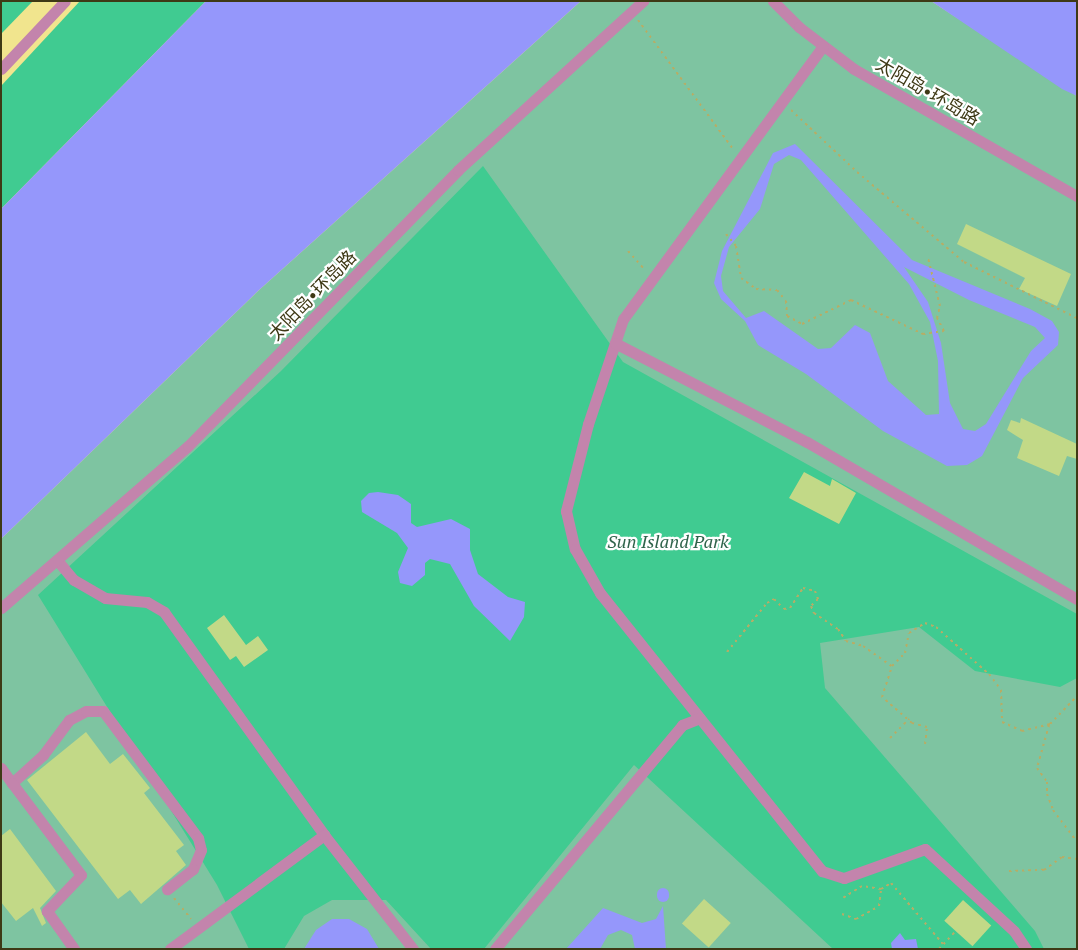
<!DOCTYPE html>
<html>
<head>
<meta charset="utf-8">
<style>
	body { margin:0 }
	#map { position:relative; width:1078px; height:950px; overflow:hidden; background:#f1e58e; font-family:"PT Serif","Noto Sans SC",serif }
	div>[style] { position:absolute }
	.green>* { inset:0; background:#7ec4a1 }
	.forest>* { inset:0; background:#40cb91 }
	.water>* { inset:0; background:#9597fb }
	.canal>* { height:12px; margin:-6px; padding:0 6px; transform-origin:6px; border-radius:6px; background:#9597fb }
	.building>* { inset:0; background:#c2d987; transform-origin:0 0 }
	.path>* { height:2px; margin-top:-1px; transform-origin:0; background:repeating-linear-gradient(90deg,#b6ad66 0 2.5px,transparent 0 6.5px) }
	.minor>* { height:11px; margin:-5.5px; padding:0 5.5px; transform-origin:5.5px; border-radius:5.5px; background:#c384ac }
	span { translate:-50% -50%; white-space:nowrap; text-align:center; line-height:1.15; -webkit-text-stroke:4.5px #fff; paint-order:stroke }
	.street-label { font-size:18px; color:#3e3915 }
	.park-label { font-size:18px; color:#2f644b; font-style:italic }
	.frame { position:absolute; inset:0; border:2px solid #3e3915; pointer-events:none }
</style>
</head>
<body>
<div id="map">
	<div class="green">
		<div style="clip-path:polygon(581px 1px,931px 1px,1077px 96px,1077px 949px,1px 949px,1px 539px,258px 291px)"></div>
	</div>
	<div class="forest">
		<div style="clip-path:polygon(1px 1px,33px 1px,1px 34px)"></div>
		<div style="clip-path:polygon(80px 1px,206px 1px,1px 209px,1px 86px)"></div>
		<div style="clip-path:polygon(483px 166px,623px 362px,1077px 614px,1077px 678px,1060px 687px,975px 671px,919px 627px,820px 643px,825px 688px,1035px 931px,1044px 949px,833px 949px,634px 765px,484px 949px,431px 949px,386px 900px,332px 900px,304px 916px,284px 949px,249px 949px,217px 885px,38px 595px,281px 371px)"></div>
	</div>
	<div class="water">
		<div style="clip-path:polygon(206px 1px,581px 1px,258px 291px,1px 539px,1px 209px)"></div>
		<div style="clip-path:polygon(931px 1px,1077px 1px,1077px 96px,1062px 89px)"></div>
		<div style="clip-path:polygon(evenodd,795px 144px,912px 260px,1030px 309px,1052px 321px,1059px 332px,1058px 345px,1023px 378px,982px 456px,967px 465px,947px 466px,883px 431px,806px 374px,758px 345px,745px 321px,721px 299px,714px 283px,722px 251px,773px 153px,795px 144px,789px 155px,801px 160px,909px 284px,930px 322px,938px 361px,939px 414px,926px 415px,888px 381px,870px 333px,855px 325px,831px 348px,818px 349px,764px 311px,746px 318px,723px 291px,721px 276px,729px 247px,760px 209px,774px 164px,789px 155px,795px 144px,904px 267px,969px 300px,1035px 327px,1045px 338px,1031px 351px,986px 424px,975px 431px,963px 429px,950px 403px,941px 343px,928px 302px,904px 267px)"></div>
		<div style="clip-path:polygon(378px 492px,398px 495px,411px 504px,411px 523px,417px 527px,451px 519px,470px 529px,470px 550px,478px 574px,508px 597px,525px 602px,524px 617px,510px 641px,474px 606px,450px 564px,430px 559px,425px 563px,425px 575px,412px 586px,400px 583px,398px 572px,408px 548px,397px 533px,362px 512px,361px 501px,369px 493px)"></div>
		<div style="clip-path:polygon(663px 906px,666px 949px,635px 949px,632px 935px,621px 930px,608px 935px,600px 949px,566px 949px,603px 908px,642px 923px,656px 919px)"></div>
		<div style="clip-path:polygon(332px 919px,349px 919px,367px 929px,379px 949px,304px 949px,316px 930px)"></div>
		<div style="clip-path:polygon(900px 933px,905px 940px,916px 939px,918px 949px,892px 949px,891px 943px)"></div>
	</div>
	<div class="canal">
		<div style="left:663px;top:894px;width:2px;rotate:90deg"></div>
	</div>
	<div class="building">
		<div style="clip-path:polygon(966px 224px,1071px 274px,1057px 306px,1019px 289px,1025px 278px,957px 244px)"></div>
		<div style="clip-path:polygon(1021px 418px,1077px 444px,1077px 459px,1067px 456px,1059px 476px,1017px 458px,1023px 440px,1007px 430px,1011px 420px,1020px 423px)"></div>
		<div style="clip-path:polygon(804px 472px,830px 486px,832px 479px,856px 493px,839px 524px,789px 498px)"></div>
		<div style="clip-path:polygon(224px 615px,246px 645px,258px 636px,268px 650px,244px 667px,236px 656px,230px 660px,207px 628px)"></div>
		<div style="clip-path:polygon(86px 732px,110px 764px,123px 754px,150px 788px,144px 793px,184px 845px,176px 851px,186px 865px,141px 904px,130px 890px,118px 899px,27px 780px)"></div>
		<div style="clip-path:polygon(10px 829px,56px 891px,40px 908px,46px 923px,42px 926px,33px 908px,16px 921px,1px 902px,1px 836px)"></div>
		<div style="left:704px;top:899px;width:36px;height:33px;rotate:42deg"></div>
		<div style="left:963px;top:900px;width:38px;height:28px;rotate:42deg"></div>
	</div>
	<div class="path">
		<div style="left:638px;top:20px;width:160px;rotate:53.6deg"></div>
		<div style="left:791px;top:110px;width:91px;rotate:43.2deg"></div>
		<div style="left:857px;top:172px;width:140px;rotate:40.1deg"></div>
		<div style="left:964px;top:262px;width:126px;rotate:26.4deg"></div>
		<div style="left:726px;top:234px;width:16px;rotate:50deg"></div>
		<div style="left:736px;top:246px;width:32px;rotate:81deg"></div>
		<div style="left:741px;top:278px;width:19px;rotate:36deg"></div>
		<div style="left:756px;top:289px;width:21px;rotate:3deg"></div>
		<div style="left:777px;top:290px;width:14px;rotate:51deg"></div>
		<div style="left:786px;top:301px;width:15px;rotate:86deg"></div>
		<div style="left:787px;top:316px;width:17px;rotate:28deg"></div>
		<div style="left:802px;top:324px;width:55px;rotate:-26.1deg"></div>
		<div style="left:851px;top:300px;width:80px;rotate:25.3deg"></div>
		<div style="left:923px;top:334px;width:21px;rotate:-8deg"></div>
		<div style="left:944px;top:331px;width:15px;rotate:-118deg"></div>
		<div style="left:937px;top:318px;width:12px;rotate:-76deg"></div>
		<div style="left:940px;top:306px;width:49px;rotate:-104deg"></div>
		<div style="left:628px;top:251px;width:25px;rotate:48deg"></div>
		<div style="left:727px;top:652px;width:63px;rotate:-50.8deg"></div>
		<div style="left:767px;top:603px;width:8px;rotate:-30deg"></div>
		<div style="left:774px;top:599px;width:14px;rotate:45deg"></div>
		<div style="left:784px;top:609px;width:6px;rotate:-9deg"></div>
		<div style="left:790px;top:608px;width:24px;rotate:-57deg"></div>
		<div style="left:803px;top:588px;width:12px;rotate:14deg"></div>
		<div style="left:815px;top:591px;width:9px;rotate:69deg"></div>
		<div style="left:818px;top:599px;width:10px;rotate:135deg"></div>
		<div style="left:811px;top:606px;width:8px;rotate:67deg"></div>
		<div style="left:814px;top:613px;width:29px;rotate:34deg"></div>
		<div style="left:838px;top:629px;width:14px;rotate:56deg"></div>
		<div style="left:846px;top:641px;width:18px;rotate:16deg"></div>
		<div style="left:863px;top:646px;width:35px;rotate:35deg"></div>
		<div style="left:1049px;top:725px;width:45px;rotate:105.6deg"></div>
		<div style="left:1037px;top:768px;width:17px;rotate:54deg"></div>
		<div style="left:1047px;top:782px;width:12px;rotate:90deg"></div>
		<div style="left:1047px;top:794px;width:17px;rotate:69deg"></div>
		<div style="left:1053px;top:810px;width:40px;rotate:53deg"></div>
		<div style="left:890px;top:738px;width:27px;rotate:-45deg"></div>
		<div style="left:925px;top:744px;width:17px;rotate:-83deg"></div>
		<div style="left:927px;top:727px;width:16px;rotate:-165deg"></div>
		<div style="left:912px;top:723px;width:40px;rotate:-139deg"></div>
		<div style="left:882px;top:697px;width:33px;rotate:-72deg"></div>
		<div style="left:892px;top:666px;width:18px;rotate:-45deg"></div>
		<div style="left:905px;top:653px;width:20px;rotate:-79deg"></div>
		<div style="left:909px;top:633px;width:19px;rotate:-32deg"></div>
		<div style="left:925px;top:623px;width:12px;rotate:20deg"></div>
		<div style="left:936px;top:627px;width:71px;rotate:41.6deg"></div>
		<div style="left:989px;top:674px;width:20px;rotate:53deg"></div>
		<div style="left:1001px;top:690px;width:32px;rotate:88deg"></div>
		<div style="left:1002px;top:722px;width:22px;rotate:24deg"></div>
		<div style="left:1022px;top:731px;width:29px;rotate:-14deg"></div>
		<div style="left:1050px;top:724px;width:39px;rotate:-46deg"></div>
		<div style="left:1009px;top:871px;width:35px;rotate:-2deg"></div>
		<div style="left:1044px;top:870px;width:22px;rotate:-36deg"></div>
		<div style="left:1062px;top:857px;width:15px;rotate:8deg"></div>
		<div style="left:881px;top:889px;width:12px;rotate:-31deg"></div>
		<div style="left:891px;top:883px;width:80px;rotate:49.6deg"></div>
		<div style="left:174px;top:898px;width:27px;rotate:51deg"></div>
		<div style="left:842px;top:914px;width:15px;rotate:20deg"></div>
		<div style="left:856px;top:919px;width:26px;rotate:-29deg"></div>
		<div style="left:879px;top:906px;width:17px;rotate:-83deg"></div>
		<div style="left:881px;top:889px;width:19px;rotate:-171deg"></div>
		<div style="left:862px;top:886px;width:22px;rotate:148deg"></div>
		<div style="left:939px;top:949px;width:23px;rotate:-47deg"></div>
	</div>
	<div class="minor">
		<div style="left:773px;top:1px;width:37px;rotate:45deg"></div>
		<div style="left:799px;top:27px;width:69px;rotate:37.4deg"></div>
		<div style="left:854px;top:69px;width:257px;rotate:29.7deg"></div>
		<div style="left:823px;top:46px;width:338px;rotate:126.2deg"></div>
		<div style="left:623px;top:319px;width:111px;rotate:108.4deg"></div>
		<div style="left:588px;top:424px;width:90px;rotate:104.2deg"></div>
		<div style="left:566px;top:511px;width:39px;rotate:77deg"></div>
		<div style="left:575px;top:549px;width:51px;rotate:60.4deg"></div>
		<div style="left:600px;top:593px;width:356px;rotate:51.4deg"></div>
		<div style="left:822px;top:871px;width:23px;rotate:18deg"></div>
		<div style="left:844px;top:878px;width:86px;rotate:-19.7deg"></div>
		<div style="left:925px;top:849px;width:121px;rotate:42.7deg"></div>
		<div style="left:1014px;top:931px;width:22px;rotate:56deg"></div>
		<div style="left:1px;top:69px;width:93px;rotate:-46.7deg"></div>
		<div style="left:615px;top:343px;width:216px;rotate:27.3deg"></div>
		<div style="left:807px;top:442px;width:312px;rotate:30.2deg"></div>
		<div style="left:57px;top:560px;width:26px;rotate:50deg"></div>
		<div style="left:74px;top:580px;width:36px;rotate:30deg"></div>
		<div style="left:105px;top:598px;width:42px;rotate:5.4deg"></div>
		<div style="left:147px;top:602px;width:20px;rotate:30deg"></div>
		<div style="left:164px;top:612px;width:274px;rotate:54.3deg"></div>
		<div style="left:1px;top:608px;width:247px;rotate:-40.9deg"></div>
		<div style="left:188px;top:446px;width:386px;rotate:-45.6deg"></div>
		<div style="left:458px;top:170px;width:251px;rotate:-42.4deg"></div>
		<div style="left:1px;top:768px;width:19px;rotate:54deg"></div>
		<div style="left:12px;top:783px;width:42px;rotate:-42.1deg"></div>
		<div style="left:43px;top:755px;width:44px;rotate:-53.4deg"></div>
		<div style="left:69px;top:720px;width:19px;rotate:-28deg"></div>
		<div style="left:86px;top:711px;width:17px"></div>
		<div style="left:103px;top:711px;width:159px;rotate:53.2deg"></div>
		<div style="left:198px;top:838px;width:12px;rotate:76deg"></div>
		<div style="left:201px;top:850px;width:21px;rotate:113deg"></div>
		<div style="left:193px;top:869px;width:33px;rotate:142deg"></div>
		<div style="left:12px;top:783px;width:115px;rotate:53.1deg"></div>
		<div style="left:81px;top:875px;width:50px;rotate:133.4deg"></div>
		<div style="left:47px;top:911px;width:47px;rotate:54.6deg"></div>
		<div style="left:170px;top:949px;width:192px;rotate:-36.5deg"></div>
		<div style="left:324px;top:835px;width:145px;rotate:52deg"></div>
		<div style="left:495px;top:949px;width:292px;rotate:-50.1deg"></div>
		<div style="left:682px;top:725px;width:19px;rotate:-21deg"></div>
	</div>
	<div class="street-label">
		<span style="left:928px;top:91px;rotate:30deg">太阳岛•环岛路</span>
		<span style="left:312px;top:295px;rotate:-46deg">太阳岛•环岛路</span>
	</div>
	<div class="park-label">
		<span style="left:668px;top:541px">Sun Island Park</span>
	</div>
	<div class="frame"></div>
</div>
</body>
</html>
